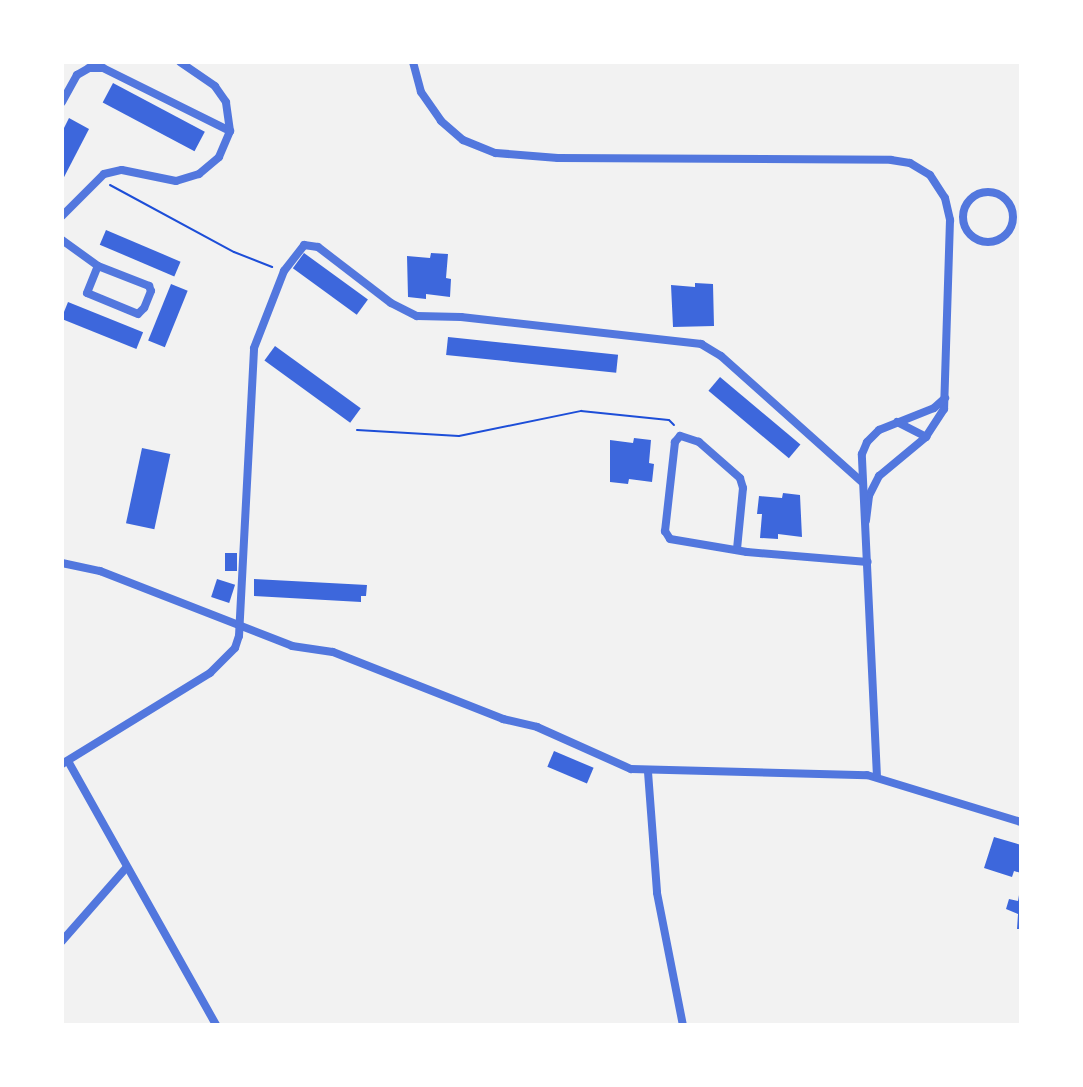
<!DOCTYPE html>
<html>
<head>
<meta charset="utf-8">
<style>
	body { margin:0 }
	#map { position:relative; width:1083px; height:1087px; overflow:hidden; background:#f2f2f2; font-family:Montserrat,sans-serif }
	div>[style] { position:absolute }
	.building>* { inset:0; background:#3d67dc; transform-origin:0 0 }
	.path>* { height:2px; margin:-1px; padding:0 1px; transform-origin:1px; border-radius:1px; background:#1d4ed8 }
	.minor>* { height:8px; margin:-4px; padding:0 4px; transform-origin:4px; border-radius:4px; background:#5277de }
	.minor>.ring { margin:-4px; padding:0; box-sizing:content-box; background:none; border:8px solid #5277de; border-radius:50% }
	span { translate:-50% -50%; white-space:nowrap; text-align:center; line-height:1.15; -webkit-text-stroke:6px #fff; paint-order:stroke }
	.frame { position:absolute; inset:0; border:64px solid #fff; pointer-events:none }
</style>
</head>
<body>
<div id="map">
	<div class="building">
		<div style="left:113px;top:83px;width:104px;height:22px;rotate:28deg"></div>
		<div style="clip-path:polygon(69px 118px,89px 129px,62px 181px,62px 132px)"></div>
		<div style="left:106px;top:230px;width:81px;height:16px;rotate:23deg"></div>
		<div style="left:304px;top:253px;width:79px;height:19px;rotate:36deg"></div>
		<div style="clip-path:polygon(431px 253px,448px 254px,446px 278px,451px 279px,450px 297px,426px 294px,426px 299px,408px 297px,407px 256px,430px 258px)"></div>
		<div style="clip-path:polygon(695px 283px,713px 284px,714px 326px,673px 327px,671px 285px,695px 287px)"></div>
		<div style="left:171px;top:284px;width:18px;height:61px;rotate:22deg"></div>
		<div style="left:68px;top:302px;width:81px;height:18px;rotate:22deg"></div>
		<div style="left:448px;top:337px;width:171px;height:18px;rotate:6deg"></div>
		<div style="left:275px;top:346px;width:106px;height:18px;rotate:36deg"></div>
		<div style="left:720px;top:377px;width:105px;height:18px;rotate:40deg"></div>
		<div style="clip-path:polygon(634px 438px,651px 440px,649px 463px,654px 464px,652px 482px,629px 479px,628px 484px,610px 482px,610px 440px,633px 443px)"></div>
		<div style="left:142px;top:448px;width:29px;height:77px;rotate:12deg"></div>
		<div style="clip-path:polygon(783px 493px,800px 495px,802px 537px,778px 534px,778px 539px,760px 538px,762px 514px,757px 514px,759px 496px,782px 498px)"></div>
		<div style="left:225px;top:553px;width:12px;height:18px"></div>
		<div style="left:217px;top:579px;width:19px;height:19px;rotate:18deg"></div>
		<div style="clip-path:polygon(254px 579px,367px 585px,366px 596px,361px 596px,361px 602px,254px 596px)"></div>
		<div style="left:554px;top:751px;width:43px;height:17px;rotate:23deg"></div>
		<div style="clip-path:polygon(994px 837px,1021px 845px,1021px 873px,1014px 871px,1012px 877px,984px 868px)"></div>
		<div style="clip-path:polygon(1019px 895px,1021px 895px,1021px 929px,1017px 929px,1018px 914px,1006px 909px,1009px 899px,1018px 901px)"></div>
	</div>
	<div class="path">
		<div style="left:110px;top:185px;width:141px;rotate:28.4deg"></div>
		<div style="left:234px;top:252px;width:41px;rotate:21.5deg"></div>
		<div style="left:357px;top:430px;width:102px;rotate:3.4deg"></div>
		<div style="left:459px;top:436px;width:125px;rotate:-11.6deg"></div>
		<div style="left:581px;top:411px;width:88px;rotate:5.8deg"></div>
		<div style="left:669px;top:420px;width:7px;rotate:45deg"></div>
	</div>
	<div class="minor">
		<div style="left:413px;top:62px;width:31px;rotate:75deg"></div>
		<div style="left:421px;top:92px;width:35px;rotate:55deg"></div>
		<div style="left:441px;top:121px;width:29px;rotate:41deg"></div>
		<div style="left:463px;top:140px;width:35px;rotate:22deg"></div>
		<div style="left:496px;top:153px;width:62px;rotate:4.6deg"></div>
		<div style="left:558px;top:158px;width:333px;rotate:0.3deg"></div>
		<div style="left:891px;top:160px;width:19px;rotate:9deg"></div>
		<div style="left:910px;top:163px;width:23px;rotate:31deg"></div>
		<div style="left:930px;top:175px;width:27px;rotate:57deg"></div>
		<div style="left:945px;top:198px;width:23px;rotate:77deg"></div>
		<div style="left:950px;top:220px;width:189px;rotate:91.8deg"></div>
		<div style="left:944px;top:409px;width:33px;rotate:123deg"></div>
		<div style="left:926px;top:437px;width:61px;rotate:140.3deg"></div>
		<div style="left:879px;top:476px;width:22px;rotate:117deg"></div>
		<div style="left:869px;top:496px;width:25px;rotate:97deg"></div>
		<div style="left:62px;top:102px;width:31px;rotate:-61deg"></div>
		<div style="left:77px;top:75px;width:14px;rotate:-30deg"></div>
		<div style="left:89px;top:68px;width:14px"></div>
		<div style="left:103px;top:68px;width:142px;rotate:26.4deg"></div>
		<div class="ring" style="left:963px;top:192px;width:42px;height:42px"></div>
		<div style="left:62px;top:216px;width:59px;rotate:-45deg"></div>
		<div style="left:104px;top:174px;width:18px;rotate:-13deg"></div>
		<div style="left:122px;top:170px;width:55px;rotate:11.5deg"></div>
		<div style="left:176px;top:181px;width:24px;rotate:-17deg"></div>
		<div style="left:199px;top:174px;width:26px;rotate:-40deg"></div>
		<div style="left:219px;top:157px;width:28px;rotate:-67deg"></div>
		<div style="left:230px;top:131px;width:29px;rotate:-98deg"></div>
		<div style="left:226px;top:102px;width:19px;rotate:-125deg"></div>
		<div style="left:215px;top:86px;width:42px;rotate:-145.6deg"></div>
		<div style="left:62px;top:240px;width:44px;rotate:35.8deg"></div>
		<div style="left:98px;top:266px;width:55px;rotate:21.4deg"></div>
		<div style="left:149px;top:286px;width:5px;rotate:68deg"></div>
		<div style="left:151px;top:291px;width:18px;rotate:112deg"></div>
		<div style="left:144px;top:308px;width:8px;rotate:135deg"></div>
		<div style="left:138px;top:314px;width:55px;rotate:-157.6deg"></div>
		<div style="left:87px;top:293px;width:29px;rotate:-68deg"></div>
		<div style="left:897px;top:422px;width:33px;rotate:27deg"></div>
		<div style="left:737px;top:549px;width:61px;rotate:-84.4deg"></div>
		<div style="left:743px;top:488px;width:10px;rotate:-107deg"></div>
		<div style="left:740px;top:478px;width:55px;rotate:-138.7deg"></div>
		<div style="left:699px;top:442px;width:20px;rotate:-162deg"></div>
		<div style="left:680px;top:436px;width:8px;rotate:130deg"></div>
		<div style="left:675px;top:442px;width:90px;rotate:96.4deg"></div>
		<div style="left:665px;top:531px;width:9px;rotate:58deg"></div>
		<div style="left:670px;top:539px;width:78px;rotate:9.6deg"></div>
		<div style="left:747px;top:552px;width:121px;rotate:4.7deg"></div>
		<div style="left:62px;top:563px;width:39px;rotate:12deg"></div>
		<div style="left:100px;top:571px;width:206px;rotate:21.3deg"></div>
		<div style="left:292px;top:646px;width:41px;rotate:8.3deg"></div>
		<div style="left:333px;top:652px;width:183px;rotate:21.5deg"></div>
		<div style="left:503px;top:719px;width:35px;rotate:13deg"></div>
		<div style="left:537px;top:727px;width:103px;rotate:24.1deg"></div>
		<div style="left:631px;top:769px;width:236px;rotate:1.5deg"></div>
		<div style="left:867px;top:775px;width:161px;rotate:17deg"></div>
		<div style="left:68px;top:761px;width:303px;rotate:60.7deg"></div>
		<div style="left:62px;top:764px;width:174px;rotate:-31.6deg"></div>
		<div style="left:210px;top:673px;width:35px;rotate:-45deg"></div>
		<div style="left:235px;top:648px;width:13px;rotate:-72deg"></div>
		<div style="left:239px;top:636px;width:288px;rotate:-87deg"></div>
		<div style="left:254px;top:348px;width:83px;rotate:-68.7deg"></div>
		<div style="left:284px;top:271px;width:33px;rotate:-52deg"></div>
		<div style="left:304px;top:245px;width:14px;rotate:8deg"></div>
		<div style="left:318px;top:247px;width:92px;rotate:37.5deg"></div>
		<div style="left:391px;top:303px;width:29px;rotate:27deg"></div>
		<div style="left:417px;top:316px;width:44px;rotate:1.3deg"></div>
		<div style="left:461px;top:317px;width:242px;rotate:6.4deg"></div>
		<div style="left:701px;top:344px;width:23px;rotate:31deg"></div>
		<div style="left:721px;top:356px;width:188px;rotate:41.8deg"></div>
		<div style="left:648px;top:772px;width:121px;rotate:85.7deg"></div>
		<div style="left:657px;top:893px;width:135px;rotate:78.9deg"></div>
		<div style="left:877px;top:777px;width:323px;rotate:-92.7deg"></div>
		<div style="left:862px;top:454px;width:13px;rotate:-67deg"></div>
		<div style="left:867px;top:442px;width:17px;rotate:-45deg"></div>
		<div style="left:879px;top:430px;width:59px;rotate:-21.8deg"></div>
		<div style="left:934px;top:408px;width:15px;rotate:-42deg"></div>
		<div style="left:62px;top:941px;width:97px;rotate:-48.8deg"></div>
	</div>
	<div class="frame"></div>
</div>
</body>
</html>
